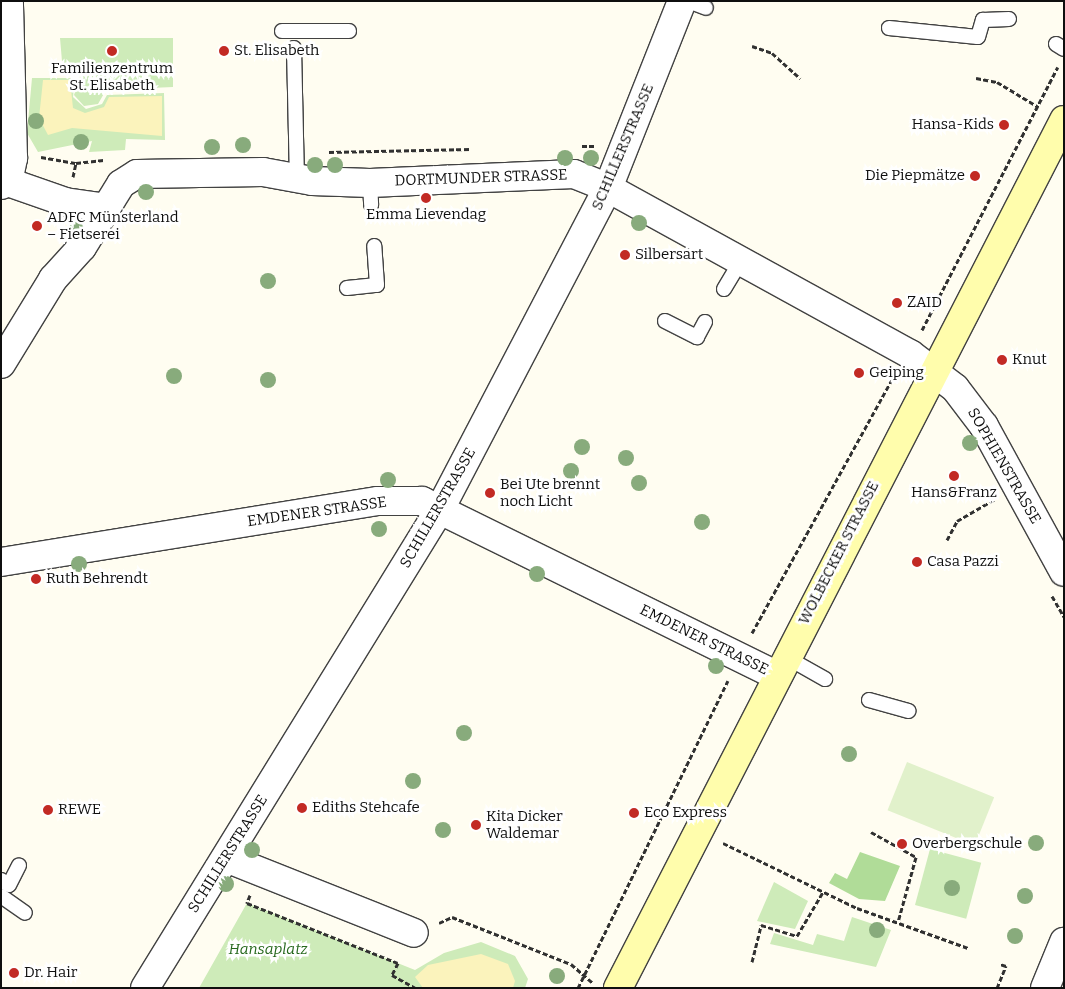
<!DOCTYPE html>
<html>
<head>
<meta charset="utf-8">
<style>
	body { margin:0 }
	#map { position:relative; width:1065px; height:989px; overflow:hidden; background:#fffdf1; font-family:Bitter,serif }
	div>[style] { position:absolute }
	.green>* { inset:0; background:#ceebb9; transform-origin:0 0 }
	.forest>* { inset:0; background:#b0dc98 }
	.sand>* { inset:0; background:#fbf3bc }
	.pitch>* { inset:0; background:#e1f1cb; transform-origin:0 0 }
	.path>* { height:3px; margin-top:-1.5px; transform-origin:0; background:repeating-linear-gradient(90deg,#313131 0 5px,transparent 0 7.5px) }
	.roads { filter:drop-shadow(1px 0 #424242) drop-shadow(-1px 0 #424242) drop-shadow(0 1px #424242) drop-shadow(0 -1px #424242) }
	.lane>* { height:14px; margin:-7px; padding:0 7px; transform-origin:7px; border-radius:7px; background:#fff }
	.street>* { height:28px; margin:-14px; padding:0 14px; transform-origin:14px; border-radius:14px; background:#fff }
	.secondary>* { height:28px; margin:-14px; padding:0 14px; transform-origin:14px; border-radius:14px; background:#fffdac }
	.trees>* { width:16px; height:16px; margin:-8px; border-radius:50%; background:#88ab7c }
	.dots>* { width:14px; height:14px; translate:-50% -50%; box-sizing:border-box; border:2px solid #fff; border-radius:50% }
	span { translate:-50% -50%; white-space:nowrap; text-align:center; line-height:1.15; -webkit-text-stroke:5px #fff; paint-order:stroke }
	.poi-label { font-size:15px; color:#0f0f0f }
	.left { translate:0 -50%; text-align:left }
	.right { translate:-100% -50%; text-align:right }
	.street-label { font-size:15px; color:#0f0f0f }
	.park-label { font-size:15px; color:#26681d; font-style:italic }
	.frame { position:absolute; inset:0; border:2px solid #0f0f0f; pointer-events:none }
</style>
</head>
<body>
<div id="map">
	<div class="green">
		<div style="clip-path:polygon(60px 38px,173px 38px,173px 87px,106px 90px,98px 104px,84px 106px,74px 95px,81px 74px,63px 73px)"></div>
		<div style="clip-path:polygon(32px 78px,75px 78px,73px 97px,86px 109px,102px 104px,107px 95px,164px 93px,165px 140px,126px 139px,125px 150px,89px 152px,92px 141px,38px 152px,27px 133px)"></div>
		<div style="left:930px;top:849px;width:53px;height:58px;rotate:15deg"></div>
		<div style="clip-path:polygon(774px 882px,808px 901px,795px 929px,757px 921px)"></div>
		<div style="clip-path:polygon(247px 903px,415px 970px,444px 953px,481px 942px,515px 956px,528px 979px,525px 988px,199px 988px)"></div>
		<div style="clip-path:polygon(852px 917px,891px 930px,876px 967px,770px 944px,774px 933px,813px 945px,817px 934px,844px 941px)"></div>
	</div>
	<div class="forest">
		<div style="clip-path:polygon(860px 852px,900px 866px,885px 901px,859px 899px,829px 883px,835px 873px,847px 879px)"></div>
	</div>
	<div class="sand">
		<div style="clip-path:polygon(43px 80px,70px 80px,73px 108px,85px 113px,104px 107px,109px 97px,162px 96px,162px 136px,72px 128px,48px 135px,39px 118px)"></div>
		<div style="clip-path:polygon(481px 954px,508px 964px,515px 981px,513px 988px,423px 988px,415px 977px,428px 965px)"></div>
	</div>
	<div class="pitch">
		<div style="left:907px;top:762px;width:94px;height:52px;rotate:22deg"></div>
	</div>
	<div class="path">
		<div style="left:752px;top:46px;width:21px;rotate:19deg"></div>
		<div style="left:772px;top:53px;width:38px;rotate:42deg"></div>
		<div style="left:976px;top:78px;width:21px;rotate:11deg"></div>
		<div style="left:997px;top:82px;width:47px;rotate:31deg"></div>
		<div style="left:582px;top:146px;width:14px"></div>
		<div style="left:329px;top:152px;width:142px;rotate:-1.2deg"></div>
		<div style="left:41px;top:157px;width:36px;rotate:10deg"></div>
		<div style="left:76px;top:163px;width:30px;rotate:-6deg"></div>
		<div style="left:73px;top:177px;width:14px;rotate:-78deg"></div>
		<div style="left:922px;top:330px;width:296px;rotate:-62.7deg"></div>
		<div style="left:947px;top:540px;width:21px;rotate:-62deg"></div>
		<div style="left:957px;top:521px;width:44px;rotate:-30.1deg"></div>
		<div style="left:1052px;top:596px;width:24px;rotate:60deg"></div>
		<div style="left:752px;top:633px;width:294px;rotate:-61.1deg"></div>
		<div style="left:871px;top:832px;width:51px;rotate:29.1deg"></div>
		<div style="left:916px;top:857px;width:67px;rotate:105.5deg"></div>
		<div style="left:723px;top:843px;width:149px;rotate:25.9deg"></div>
		<div style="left:857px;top:908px;width:118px;rotate:19.8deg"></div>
		<div style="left:250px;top:895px;width:9px;rotate:111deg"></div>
		<div style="left:247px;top:903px;width:162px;rotate:21.7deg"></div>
		<div style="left:398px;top:963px;width:13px;rotate:117deg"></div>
		<div style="left:392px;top:975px;width:26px;rotate:29deg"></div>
		<div style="left:439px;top:923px;width:14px;rotate:-25deg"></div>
		<div style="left:452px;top:917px;width:128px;rotate:21.6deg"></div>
		<div style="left:571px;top:964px;width:28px;rotate:41deg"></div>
		<div style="left:752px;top:962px;width:38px;rotate:-76deg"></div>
		<div style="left:761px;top:925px;width:38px;rotate:17deg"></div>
		<div style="left:797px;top:936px;width:51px;rotate:-59.4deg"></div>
		<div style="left:578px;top:988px;width:342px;rotate:-64deg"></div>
		<div style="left:997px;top:988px;width:24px;rotate:-68deg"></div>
		<div style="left:1006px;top:966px;width:6px;rotate:-162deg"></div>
	</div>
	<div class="roads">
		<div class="lane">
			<div style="left:688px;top:1px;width:19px;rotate:21deg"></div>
			<div style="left:889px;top:28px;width:89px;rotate:5.8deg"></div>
			<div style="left:978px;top:37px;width:18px;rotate:-74deg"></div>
			<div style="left:983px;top:20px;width:26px;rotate:-2deg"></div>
			<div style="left:282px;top:31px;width:67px"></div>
			<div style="left:1056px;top:44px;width:9px;rotate:32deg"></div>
			<div style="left:294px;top:48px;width:131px;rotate:88.7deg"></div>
			<div style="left:370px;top:183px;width:22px;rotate:87deg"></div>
			<div style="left:347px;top:288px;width:30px;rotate:-6deg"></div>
			<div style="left:377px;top:285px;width:39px;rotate:-94deg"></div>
			<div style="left:724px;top:289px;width:31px;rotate:-59deg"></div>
			<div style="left:665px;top:321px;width:36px;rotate:27deg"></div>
			<div style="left:697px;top:337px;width:17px;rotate:-62deg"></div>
			<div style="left:786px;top:657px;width:45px;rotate:29.4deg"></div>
			<div style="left:869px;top:700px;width:41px;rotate:15.4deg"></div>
			<div style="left:1px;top:880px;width:9px;rotate:32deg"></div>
			<div style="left:9px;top:885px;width:22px;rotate:-63deg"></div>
			<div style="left:1px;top:896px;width:29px;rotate:35deg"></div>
		</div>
		<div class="street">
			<div style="left:8px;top:182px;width:25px;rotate:-78deg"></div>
			<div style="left:13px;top:158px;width:157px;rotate:-91.5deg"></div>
			<div style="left:1px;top:185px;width:8px;rotate:-23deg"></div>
			<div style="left:8px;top:182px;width:60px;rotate:19.3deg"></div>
			<div style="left:65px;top:202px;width:41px;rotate:8.3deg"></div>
			<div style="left:1px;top:364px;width:100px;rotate:-58.5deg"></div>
			<div style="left:53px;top:279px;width:43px;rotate:-47.8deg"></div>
			<div style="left:82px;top:247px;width:74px;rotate:-58.2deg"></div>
			<div style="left:121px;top:184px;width:19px;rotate:-32deg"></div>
			<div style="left:137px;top:174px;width:126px;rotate:-0.9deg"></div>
			<div style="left:263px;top:172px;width:50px;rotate:10.4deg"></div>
			<div style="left:312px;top:181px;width:58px;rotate:2deg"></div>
			<div style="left:370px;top:183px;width:204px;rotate:-2.5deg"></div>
			<div style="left:574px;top:174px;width:37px;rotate:22deg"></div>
			<div style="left:608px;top:188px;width:345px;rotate:28.8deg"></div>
			<div style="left:910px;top:354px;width:56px;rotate:37.1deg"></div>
			<div style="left:955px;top:388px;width:48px;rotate:52.7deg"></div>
			<div style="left:984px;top:426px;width:166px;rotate:61.3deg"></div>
			<div style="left:1px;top:562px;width:382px;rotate:-9.2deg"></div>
			<div style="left:378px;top:501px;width:44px"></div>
			<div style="left:422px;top:501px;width:394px;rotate:26.2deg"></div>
			<div style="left:226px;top:858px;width:202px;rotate:21.7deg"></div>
			<div style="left:145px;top:988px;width:563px;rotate:-58.37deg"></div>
			<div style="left:440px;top:509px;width:362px;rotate:-62.4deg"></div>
			<div style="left:608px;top:188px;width:201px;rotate:-68.4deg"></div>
			<div style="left:1045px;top:988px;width:50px;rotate:-67.6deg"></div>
		</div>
		<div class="secondary">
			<div style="left:618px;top:988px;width:976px;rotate:-62.8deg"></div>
		</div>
	</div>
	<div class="trees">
		<div style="left:36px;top:121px"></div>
		<div style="left:81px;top:142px"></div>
		<div style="left:243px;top:145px"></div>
		<div style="left:212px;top:147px"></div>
		<div style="left:565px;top:158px"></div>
		<div style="left:591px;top:158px"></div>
		<div style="left:315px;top:165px"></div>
		<div style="left:335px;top:165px"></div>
		<div style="left:146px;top:192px"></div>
		<div style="left:639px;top:223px"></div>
		<div style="left:76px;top:230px"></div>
		<div style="left:268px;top:281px"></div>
		<div style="left:174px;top:376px"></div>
		<div style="left:268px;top:380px"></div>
		<div style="left:970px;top:443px"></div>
		<div style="left:582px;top:447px"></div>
		<div style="left:626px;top:458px"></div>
		<div style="left:571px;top:471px"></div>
		<div style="left:388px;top:480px"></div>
		<div style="left:639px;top:483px"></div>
		<div style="left:702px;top:522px"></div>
		<div style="left:379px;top:529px"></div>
		<div style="left:79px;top:564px"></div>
		<div style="left:537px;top:574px"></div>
		<div style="left:716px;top:666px"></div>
		<div style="left:464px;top:733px"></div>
		<div style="left:849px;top:754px"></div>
		<div style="left:413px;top:781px"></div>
		<div style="left:443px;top:830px"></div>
		<div style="left:1036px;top:843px"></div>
		<div style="left:252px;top:850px"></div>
		<div style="left:226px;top:884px"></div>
		<div style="left:952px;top:888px"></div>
		<div style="left:1025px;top:896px"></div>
		<div style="left:877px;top:930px"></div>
		<div style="left:1015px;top:936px"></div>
		<div style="left:557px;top:976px"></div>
	</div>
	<div class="dots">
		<div style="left:112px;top:51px;background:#c22a24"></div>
		<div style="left:224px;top:51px;background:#c22a24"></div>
		<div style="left:1004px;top:125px;background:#c22a24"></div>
		<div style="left:975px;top:176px;background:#c22a24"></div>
		<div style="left:426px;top:198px;background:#c22a24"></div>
		<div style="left:37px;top:226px;background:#c22a24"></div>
		<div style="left:625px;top:255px;background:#c22a24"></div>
		<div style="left:897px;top:303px;background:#c22a24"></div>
		<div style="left:1002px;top:360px;background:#c22a24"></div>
		<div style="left:859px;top:373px;background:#c22a24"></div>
		<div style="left:954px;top:476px;background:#c22a24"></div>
		<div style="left:490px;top:493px;background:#c22a24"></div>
		<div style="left:917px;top:562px;background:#c22a24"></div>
		<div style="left:36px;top:579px;background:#c22a24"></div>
		<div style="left:302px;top:808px;background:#c22a24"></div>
		<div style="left:48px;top:810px;background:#c22a24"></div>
		<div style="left:634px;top:813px;background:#c22a24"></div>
		<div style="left:476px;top:825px;background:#c22a24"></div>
		<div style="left:902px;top:844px;background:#c22a24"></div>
		<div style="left:14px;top:973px;background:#c22a24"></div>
	</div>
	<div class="poi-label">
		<span class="left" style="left:234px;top:51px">St. Elisabeth</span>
		<span style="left:112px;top:77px">Familienzentrum<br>St. Elisabeth</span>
		<span class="right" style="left:994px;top:125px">Hansa-Kids</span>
		<span class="right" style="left:965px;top:176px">Die Piepmätze</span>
		<span style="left:426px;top:215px">Emma Lievendag</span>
		<span class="left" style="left:47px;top:226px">ADFC Münsterland<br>– Fietserei</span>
		<span class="left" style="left:635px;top:255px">Silbersart</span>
		<span class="left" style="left:907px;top:303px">ZAID</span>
		<span class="left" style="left:1012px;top:360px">Knut</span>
		<span class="left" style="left:869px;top:373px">Geiping</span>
		<span class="left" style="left:500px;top:493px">Bei Ute brennt<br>noch Licht</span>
		<span style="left:954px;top:493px">Hans&amp;Franz</span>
		<span class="left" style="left:927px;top:562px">Casa Pazzi</span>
		<span class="left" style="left:46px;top:579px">Ruth Behrendt</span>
		<span class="left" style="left:312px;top:808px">Ediths Stehcafe</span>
		<span class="left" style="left:58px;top:810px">REWE</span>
		<span class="left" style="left:644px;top:813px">Eco Express</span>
		<span class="left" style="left:486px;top:825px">Kita Dicker<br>Waldemar</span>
		<span class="left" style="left:912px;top:844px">Overbergschule</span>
		<span class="left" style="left:24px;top:973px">Dr. Hair</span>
	</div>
	<div class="street-label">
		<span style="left:623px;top:147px;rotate:-67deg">SCHILLERSTRASSE</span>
		<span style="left:481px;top:178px;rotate:-2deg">DORTMUNDER STRASSE</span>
		<span style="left:1004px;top:466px;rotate:60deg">SOPHIENSTRASSE</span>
		<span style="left:438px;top:508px;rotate:-60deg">SCHILLERSTRASSE</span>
		<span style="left:317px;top:512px;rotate:-8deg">EMDENER STRASSE</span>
		<span style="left:839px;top:553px;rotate:-63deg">WOLBECKER STRASSE</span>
		<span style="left:704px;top:640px;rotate:26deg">EMDENER STRASSE</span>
		<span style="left:228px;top:854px;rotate:-58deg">SCHILLERSTRASSE</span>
	</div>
	<div class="park-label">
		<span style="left:268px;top:950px">Hansaplatz</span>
	</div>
	<div class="frame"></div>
</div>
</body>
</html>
